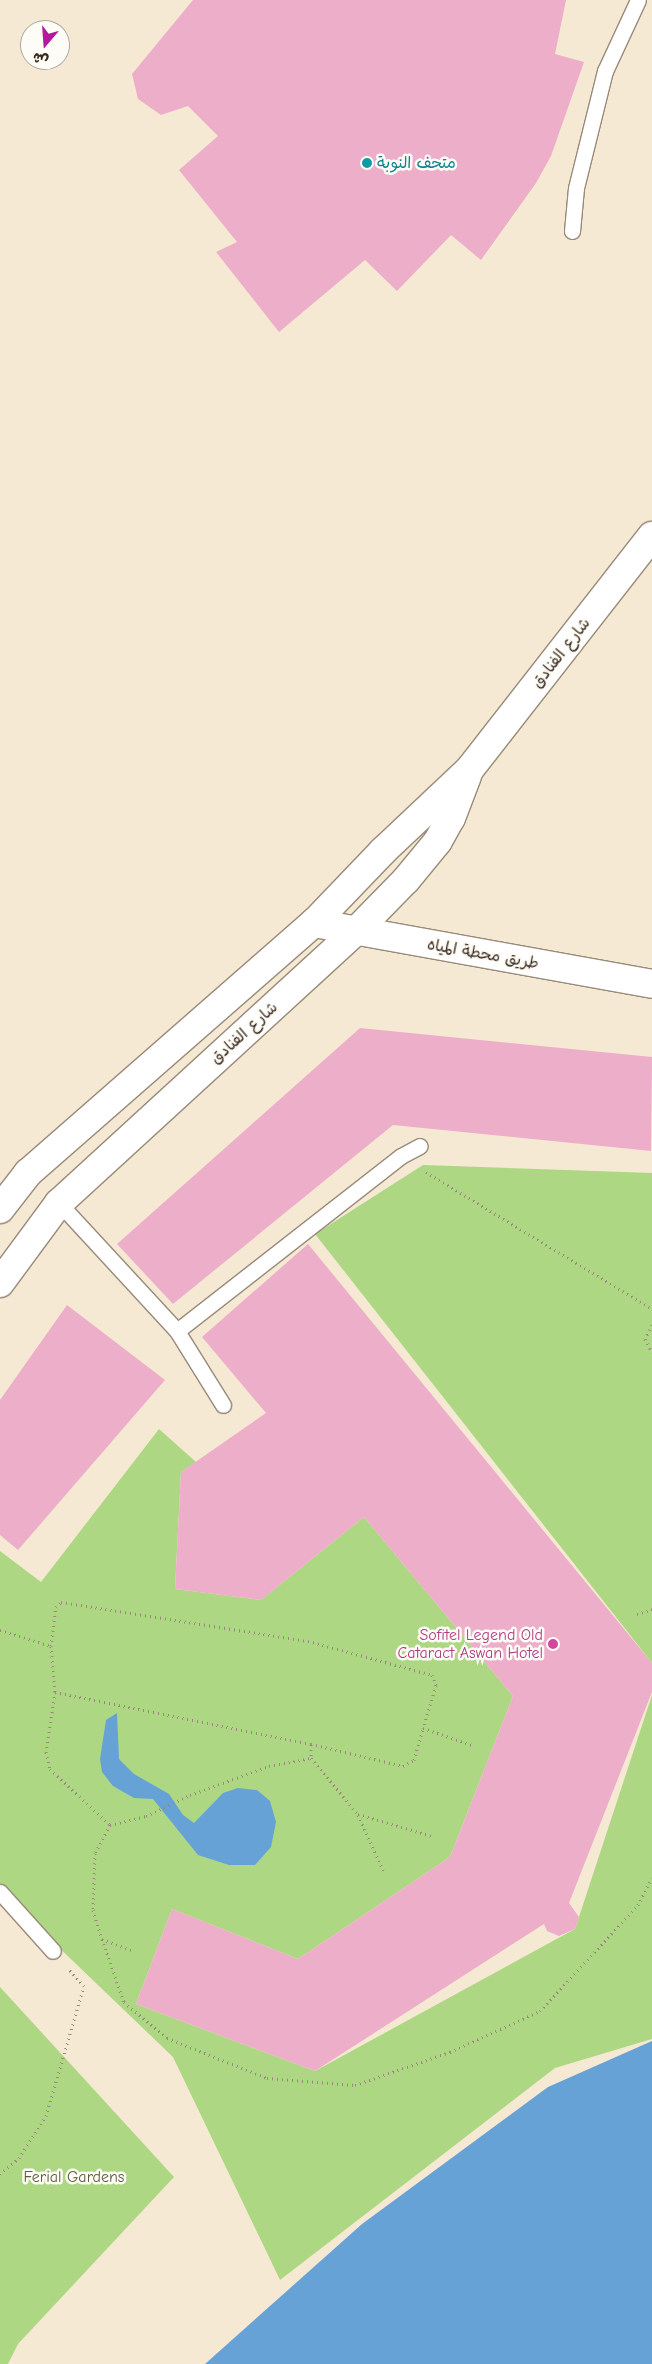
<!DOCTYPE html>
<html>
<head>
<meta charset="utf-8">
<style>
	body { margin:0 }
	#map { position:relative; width:652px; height:2364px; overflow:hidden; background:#f6e9d4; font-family:"Comic Neue","Playpen Sans Arabic",sans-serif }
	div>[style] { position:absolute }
	.green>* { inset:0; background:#add783 }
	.water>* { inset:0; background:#67a2d7 }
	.building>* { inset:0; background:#ecaec8 }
	.path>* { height:3px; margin-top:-1.5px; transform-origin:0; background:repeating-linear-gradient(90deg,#988a79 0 1px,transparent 0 5px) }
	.roads { filter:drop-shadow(1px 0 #988a79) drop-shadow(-1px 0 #988a79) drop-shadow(0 1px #988a79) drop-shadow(0 -1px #988a79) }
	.service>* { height:15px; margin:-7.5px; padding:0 7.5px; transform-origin:7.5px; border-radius:7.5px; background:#fff }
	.minor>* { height:28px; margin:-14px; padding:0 14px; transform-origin:14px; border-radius:14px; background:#fff }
	.tertiary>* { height:28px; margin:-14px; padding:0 14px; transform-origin:14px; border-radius:14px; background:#fff }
	.dots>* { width:14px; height:14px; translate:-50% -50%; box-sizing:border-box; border:2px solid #fdfcf7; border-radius:50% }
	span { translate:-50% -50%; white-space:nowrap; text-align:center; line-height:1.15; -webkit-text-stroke:5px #fdfcf7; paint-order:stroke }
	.culture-label { font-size:16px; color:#0d838f }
	.left { translate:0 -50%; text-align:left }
	.street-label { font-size:16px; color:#3b2a1e }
	.hotel-label { font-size:16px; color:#b23c85 }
	.right { translate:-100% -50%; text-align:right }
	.park-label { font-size:16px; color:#5d5e3c }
	.north { position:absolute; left:20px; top:20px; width:50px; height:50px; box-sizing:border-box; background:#fdfcf7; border:1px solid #afa8a0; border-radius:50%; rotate:198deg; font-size:14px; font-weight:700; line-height:20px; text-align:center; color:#3b2a1e }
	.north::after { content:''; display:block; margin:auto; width:18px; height:22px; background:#b5179e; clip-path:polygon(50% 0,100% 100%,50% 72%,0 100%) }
</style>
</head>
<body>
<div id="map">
	<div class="green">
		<div style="clip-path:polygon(423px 1165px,652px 1173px,652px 1663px,315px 1234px)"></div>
		<div style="clip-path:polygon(159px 1429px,196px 1462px,181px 1472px,175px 1589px,261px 1600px,364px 1517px,513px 1696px,450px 1857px,298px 1959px,172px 1909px,136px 2004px,315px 2071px,575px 1929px,652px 1695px,652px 2039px,555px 2068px,280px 2280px,173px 2057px,0 1891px,0 1551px,41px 1582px)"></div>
		<div style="clip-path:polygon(0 1987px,174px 2177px,18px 2344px,8px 2364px,0 2364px)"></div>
	</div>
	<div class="water">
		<div style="clip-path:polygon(117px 1713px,119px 1759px,134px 1774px,169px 1794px,183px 1815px,194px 1823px,223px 1793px,238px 1788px,257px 1790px,270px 1801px,276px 1822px,271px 1847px,255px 1865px,229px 1865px,198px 1855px,153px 1799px,134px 1798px,113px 1786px,102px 1772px,100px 1759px,106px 1720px)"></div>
		<div style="clip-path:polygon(652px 2041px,652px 2364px,205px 2364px,362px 2224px,548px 2087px)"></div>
	</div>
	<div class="building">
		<div style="clip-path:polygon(193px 0,566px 0,555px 54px,584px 62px,551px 156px,536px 183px,481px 260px,451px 235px,397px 291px,365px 260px,279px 332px,216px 252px,237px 242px,179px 170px,218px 136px,188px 106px,161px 115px,138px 99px,132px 74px)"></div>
		<div style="clip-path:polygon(360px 1028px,652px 1057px,651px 1151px,393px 1125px,173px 1304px,117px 1244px)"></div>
		<div style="clip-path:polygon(308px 1244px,652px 1663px,652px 1692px,569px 1903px,579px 1917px,575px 1929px,559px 1936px,547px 1931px,544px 1924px,315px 2071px,136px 2004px,172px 1909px,298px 1959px,450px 1857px,513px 1696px,364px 1517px,261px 1600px,175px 1589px,181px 1472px,266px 1413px,202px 1337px)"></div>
		<div style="clip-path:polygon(67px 1305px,165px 1380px,18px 1550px,0 1535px,0 1400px)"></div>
	</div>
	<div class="path">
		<div style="left:426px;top:1172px;width:264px;rotate:31.2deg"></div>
		<div style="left:652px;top:1325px;width:16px;rotate:117deg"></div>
		<div style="left:645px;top:1339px;width:15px;rotate:62deg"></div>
		<div style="left:637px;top:1614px;width:16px;rotate:-18deg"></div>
		<div style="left:0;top:1630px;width:53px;rotate:17.4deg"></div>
		<div style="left:51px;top:1646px;width:46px;rotate:85deg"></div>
		<div style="left:55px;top:1692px;width:261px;rotate:11.5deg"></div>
		<div style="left:311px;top:1744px;width:95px;rotate:13.4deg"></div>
		<div style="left:403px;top:1766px;width:13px;rotate:-29deg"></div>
		<div style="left:414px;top:1760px;width:33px;rotate:-74deg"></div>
		<div style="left:423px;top:1728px;width:52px;rotate:19.1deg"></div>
		<div style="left:51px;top:1646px;width:39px;rotate:-83deg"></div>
		<div style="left:56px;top:1607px;width:7px;rotate:-45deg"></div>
		<div style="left:61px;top:1602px;width:250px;rotate:9deg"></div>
		<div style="left:308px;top:1641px;width:129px;rotate:15.3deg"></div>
		<div style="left:432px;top:1675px;width:11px;rotate:68deg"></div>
		<div style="left:436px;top:1685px;width:45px;rotate:106.8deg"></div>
		<div style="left:55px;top:1692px;width:61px;rotate:98.5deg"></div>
		<div style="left:46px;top:1752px;width:17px;rotate:77deg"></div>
		<div style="left:50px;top:1769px;width:82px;rotate:43deg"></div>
		<div style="left:110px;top:1825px;width:37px;rotate:-14deg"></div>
		<div style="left:146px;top:1816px;width:49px;rotate:-25.5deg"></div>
		<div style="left:190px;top:1795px;width:84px;rotate:-20.2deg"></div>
		<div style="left:269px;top:1766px;width:43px;rotate:-10.8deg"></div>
		<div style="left:311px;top:1744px;width:14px;rotate:90deg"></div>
		<div style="left:311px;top:1758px;width:73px;rotate:50deg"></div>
		<div style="left:358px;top:1814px;width:77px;rotate:16.6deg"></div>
		<div style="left:358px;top:1815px;width:63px;rotate:65.5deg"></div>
		<div style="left:110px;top:1825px;width:32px;rotate:118deg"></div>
		<div style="left:95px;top:1853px;width:57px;rotate:92deg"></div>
		<div style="left:93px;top:1910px;width:30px;rotate:73deg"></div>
		<div style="left:102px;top:1939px;width:31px;rotate:21deg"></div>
		<div style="left:102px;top:1939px;width:67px;rotate:70.8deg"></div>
		<div style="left:124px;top:2002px;width:56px;rotate:39.9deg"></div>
		<div style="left:167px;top:2038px;width:108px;rotate:21.8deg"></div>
		<div style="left:267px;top:2078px;width:88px;rotate:4.5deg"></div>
		<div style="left:355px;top:2085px;width:101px;rotate:-19.2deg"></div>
		<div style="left:450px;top:2052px;width:99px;rotate:-24.5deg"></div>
		<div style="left:540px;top:2011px;width:144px;rotate:-47.2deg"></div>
		<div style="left:638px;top:1905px;width:30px;rotate:-63deg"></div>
		<div style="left:0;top:2174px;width:25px;rotate:-40deg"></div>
		<div style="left:19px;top:2158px;width:50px;rotate:-57.3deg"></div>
		<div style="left:46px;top:2116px;width:135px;rotate:-73.7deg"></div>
		<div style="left:84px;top:1986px;width:24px;rotate:-132deg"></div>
	</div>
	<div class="roads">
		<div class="service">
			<div style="left:572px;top:231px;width:43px;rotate:-84.7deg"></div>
			<div style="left:576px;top:188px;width:121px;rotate:-76.1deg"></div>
			<div style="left:605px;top:71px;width:78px;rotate:-65.1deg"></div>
			<div style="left:59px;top:1203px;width:174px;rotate:47.3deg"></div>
			<div style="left:177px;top:1331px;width:87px;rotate:58.1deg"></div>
			<div style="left:177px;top:1331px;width:284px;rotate:-38deg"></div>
			<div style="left:401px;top:1156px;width:21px;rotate:-28deg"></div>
			<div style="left:0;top:1892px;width:79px;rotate:48.1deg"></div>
		</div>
		<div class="minor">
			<div style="left:314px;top:923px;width:343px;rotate:10.2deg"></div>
		</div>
		<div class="tertiary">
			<div style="left:0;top:1209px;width:46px;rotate:-52.1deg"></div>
			<div style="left:28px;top:1173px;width:380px;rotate:-41.2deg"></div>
			<div style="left:314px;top:923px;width:100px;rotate:-46.2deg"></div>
			<div style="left:383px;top:851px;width:118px;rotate:-43.3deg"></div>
			<div style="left:469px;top:770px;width:297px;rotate:-52deg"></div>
			<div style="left:0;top:1283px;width:99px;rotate:-53.6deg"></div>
			<div style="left:59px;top:1203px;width:403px;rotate:-42.5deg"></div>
			<div style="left:356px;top:931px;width:71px;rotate:-45.6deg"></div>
			<div style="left:406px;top:880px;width:50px;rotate:-50.6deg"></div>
			<div style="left:438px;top:841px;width:26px;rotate:-61deg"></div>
			<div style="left:451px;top:818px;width:45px;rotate:-69.1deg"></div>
		</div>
	</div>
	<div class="dots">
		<div style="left:367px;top:163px;background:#0f9aa8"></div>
		<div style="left:553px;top:1644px;background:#d1479c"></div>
	</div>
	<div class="culture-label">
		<span class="left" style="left:377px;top:163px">متحف النوبة</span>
	</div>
	<div class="street-label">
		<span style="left:561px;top:653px;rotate:-52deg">شارع الفنادق</span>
		<span style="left:483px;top:954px;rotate:10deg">طريق محطة المياه</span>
		<span style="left:244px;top:1033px;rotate:-42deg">شارع الفنادق</span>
	</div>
	<div class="hotel-label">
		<span class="right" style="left:543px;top:1644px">Sofitel Legend Old<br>Cataract Aswan Hotel</span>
	</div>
	<div class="park-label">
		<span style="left:74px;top:2177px">Ferial Gardens</span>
	</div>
	<div class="north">ش</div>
</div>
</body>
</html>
